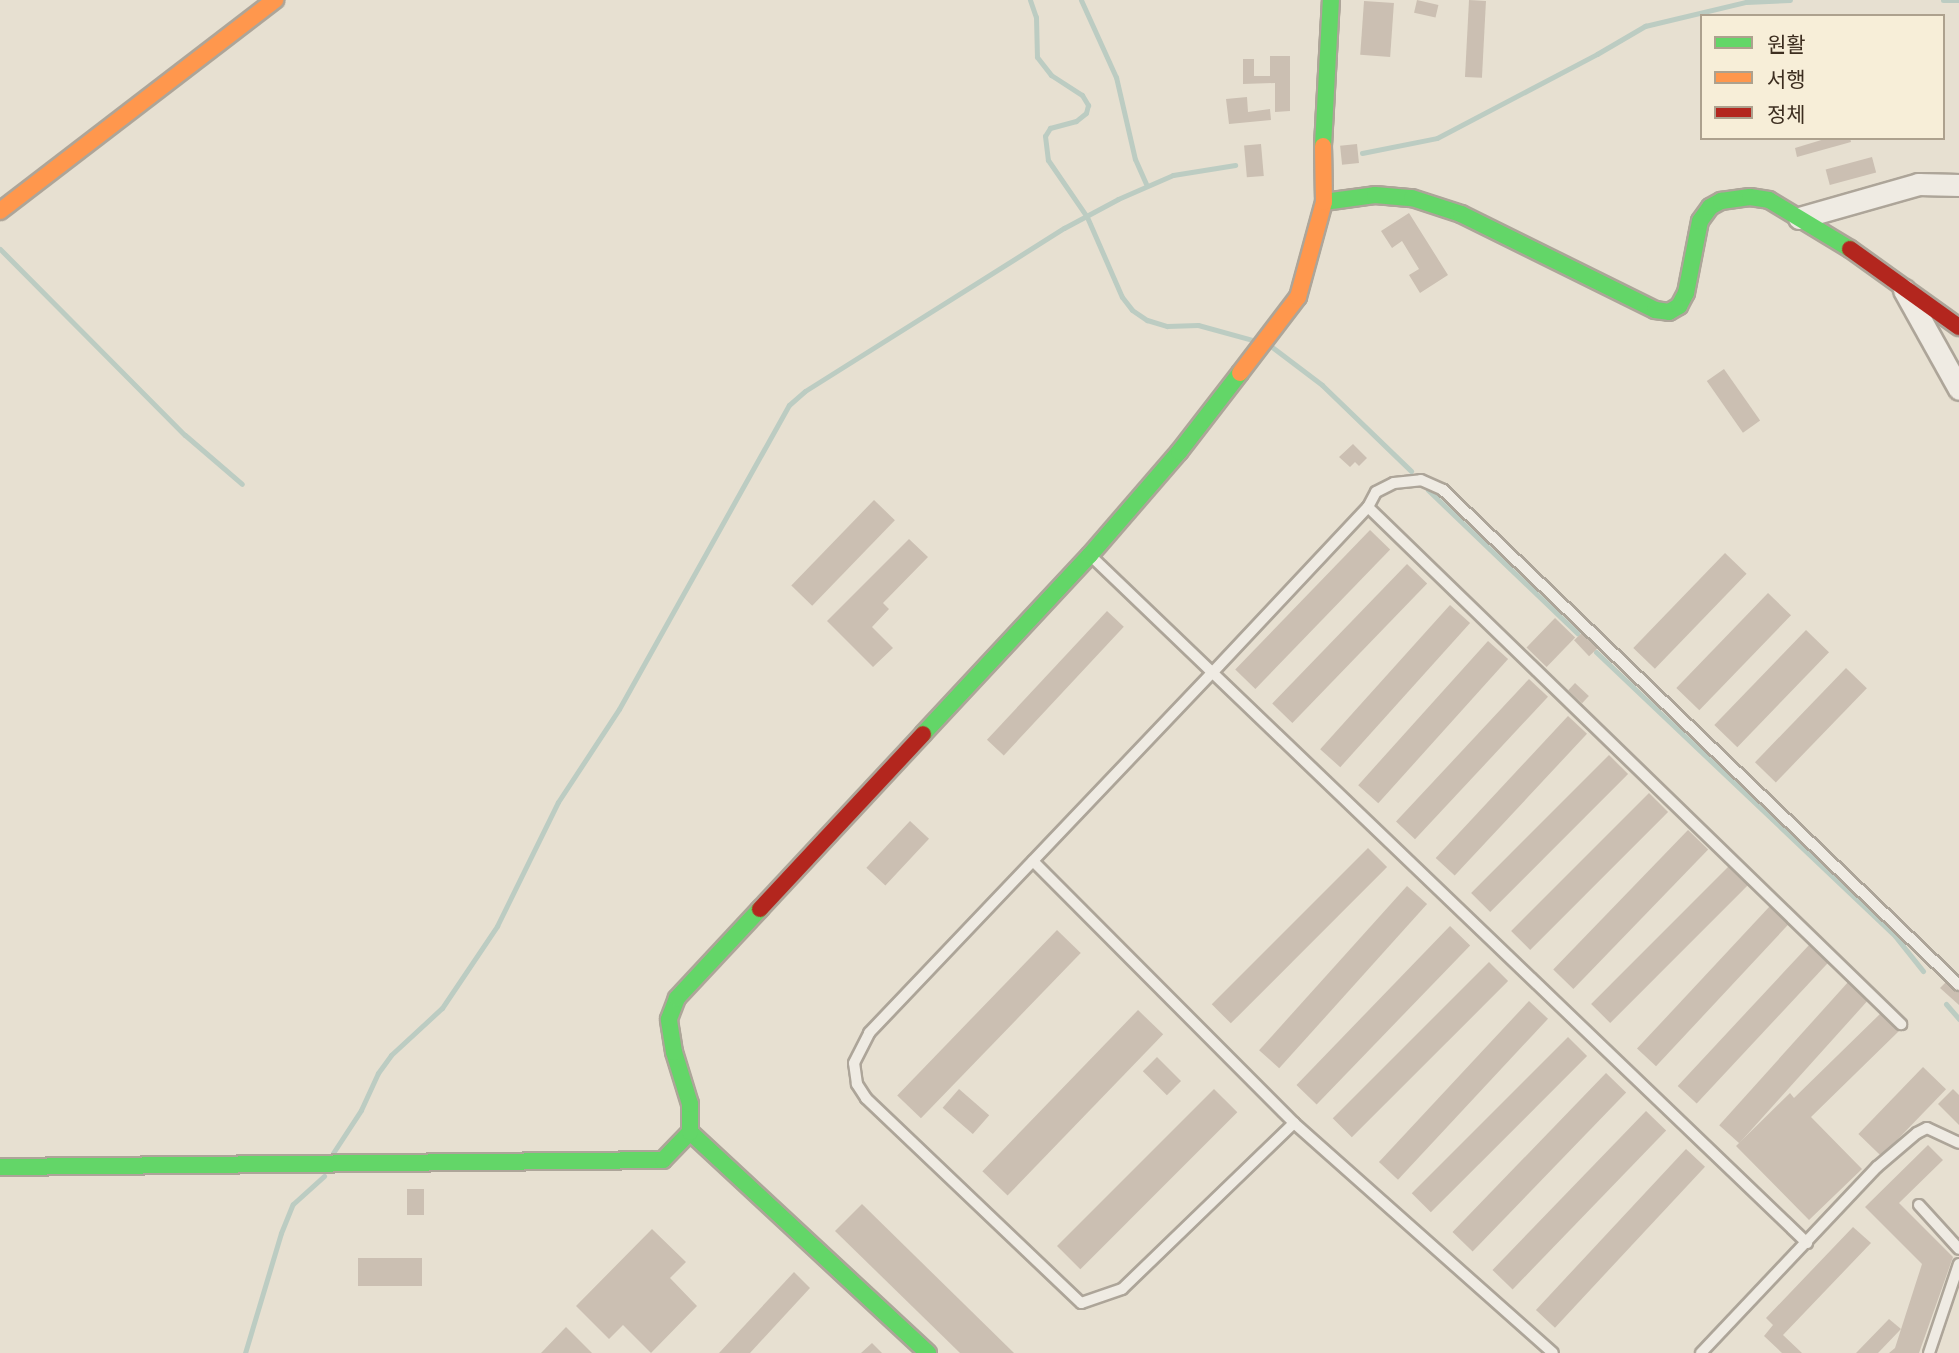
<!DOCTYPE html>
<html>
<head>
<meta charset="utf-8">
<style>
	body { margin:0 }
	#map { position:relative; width:1959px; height:1353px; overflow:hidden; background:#e7e0d1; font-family:"Noto Serif","Noto Sans KR",serif }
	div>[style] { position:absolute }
	.stream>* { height:5px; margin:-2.5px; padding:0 2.5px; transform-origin:2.5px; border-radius:2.5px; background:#bcccc2 }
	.building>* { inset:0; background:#cbbfb2; transform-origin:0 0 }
	.roads { filter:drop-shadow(2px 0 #ada599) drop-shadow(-2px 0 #ada599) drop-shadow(0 2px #ada599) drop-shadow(0 -2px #ada599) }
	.lane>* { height:10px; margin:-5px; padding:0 5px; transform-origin:5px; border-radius:5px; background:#efebe3 }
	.street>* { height:21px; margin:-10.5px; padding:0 10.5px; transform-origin:10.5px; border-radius:10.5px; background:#efebe3 }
	.fast>* { height:16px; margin:-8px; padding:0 8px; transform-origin:8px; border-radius:8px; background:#63d668 }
	.slow>* { height:16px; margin:-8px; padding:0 8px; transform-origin:8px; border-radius:8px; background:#ff974d }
	.jam>* { height:16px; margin:-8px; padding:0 8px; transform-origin:8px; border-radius:8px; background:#b3261e }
	span { translate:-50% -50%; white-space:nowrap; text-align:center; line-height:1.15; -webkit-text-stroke:5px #f7eed8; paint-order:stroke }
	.legend { position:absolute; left:1700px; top:14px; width:245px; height:126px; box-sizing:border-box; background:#f7eed8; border:2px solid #ada18e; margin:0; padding:9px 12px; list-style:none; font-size:21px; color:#3d2e20 }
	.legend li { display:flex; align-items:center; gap:14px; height:35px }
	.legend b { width:35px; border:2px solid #ada18e }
</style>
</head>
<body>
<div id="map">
	<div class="stream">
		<div style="left:1030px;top:0;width:18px;rotate:71deg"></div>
		<div style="left:1036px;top:17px;width:40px;rotate:88.6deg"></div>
		<div style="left:1037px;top:57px;width:23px;rotate:52deg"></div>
		<div style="left:1051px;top:75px;width:37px;rotate:33deg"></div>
		<div style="left:1082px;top:95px;width:12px;rotate:59deg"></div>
		<div style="left:1088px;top:105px;width:8px;rotate:104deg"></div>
		<div style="left:1086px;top:113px;width:13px;rotate:141deg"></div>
		<div style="left:1076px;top:121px;width:27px;rotate:165deg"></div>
		<div style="left:1050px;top:128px;width:9px;rotate:122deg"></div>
		<div style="left:1045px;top:136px;width:24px;rotate:83deg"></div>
		<div style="left:1048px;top:160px;width:69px;rotate:55.6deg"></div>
		<div style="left:1087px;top:217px;width:87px;rotate:66.4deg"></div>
		<div style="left:1122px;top:297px;width:16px;rotate:52deg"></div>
		<div style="left:1132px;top:310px;width:18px;rotate:34deg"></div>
		<div style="left:1147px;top:320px;width:21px;rotate:17deg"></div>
		<div style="left:1167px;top:326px;width:31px;rotate:-2deg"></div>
		<div style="left:1198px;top:325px;width:57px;rotate:15.3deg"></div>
		<div style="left:1081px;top:0;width:85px;rotate:65.6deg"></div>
		<div style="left:1116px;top:77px;width:84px;rotate:77deg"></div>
		<div style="left:1135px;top:159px;width:27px;rotate:66deg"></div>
		<div style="left:1943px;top:0;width:16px"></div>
		<div style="left:1362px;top:153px;width:76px;rotate:-11.3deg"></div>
		<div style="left:1437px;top:138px;width:181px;rotate:-27.7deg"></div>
		<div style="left:1597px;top:54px;width:56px;rotate:-30.3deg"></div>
		<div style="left:1645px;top:26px;width:104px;rotate:-13.4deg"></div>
		<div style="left:1746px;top:2px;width:44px;rotate:-2.6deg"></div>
		<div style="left:0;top:249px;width:262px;rotate:45.2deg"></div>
		<div style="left:185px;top:435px;width:75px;rotate:40.7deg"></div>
		<div style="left:1272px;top:347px;width:63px;rotate:37.2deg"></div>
		<div style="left:1322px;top:385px;width:124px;rotate:44deg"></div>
		<div style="left:1428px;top:490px;width:207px;rotate:43.8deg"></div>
		<div style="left:1596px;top:652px;width:412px;rotate:43.5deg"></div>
		<div style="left:1895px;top:936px;width:45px;rotate:51.3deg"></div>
		<div style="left:1946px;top:1004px;width:20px;rotate:49deg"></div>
		<div style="left:333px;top:1153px;width:51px;rotate:-56.9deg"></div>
		<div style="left:361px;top:1110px;width:41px;rotate:-65.3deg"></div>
		<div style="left:378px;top:1073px;width:22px;rotate:-54deg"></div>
		<div style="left:391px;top:1055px;width:69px;rotate:-42.7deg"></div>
		<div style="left:442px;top:1008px;width:99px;rotate:-56.1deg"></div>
		<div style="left:497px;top:926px;width:138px;rotate:-63.8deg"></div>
		<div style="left:558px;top:802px;width:111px;rotate:-56.7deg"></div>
		<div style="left:619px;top:709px;width:348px;rotate:-60.8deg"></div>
		<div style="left:789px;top:405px;width:21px;rotate:-41deg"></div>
		<div style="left:805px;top:391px;width:306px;rotate:-32.2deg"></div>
		<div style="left:1064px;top:228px;width:61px;rotate:-28.2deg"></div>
		<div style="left:1118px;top:199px;width:60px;rotate:-23.6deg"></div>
		<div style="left:1173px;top:175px;width:63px;rotate:-9.2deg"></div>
		<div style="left:245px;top:1353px;width:125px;rotate:-73.3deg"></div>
		<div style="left:281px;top:1233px;width:31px;rotate:-68deg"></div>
		<div style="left:293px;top:1204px;width:42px;rotate:-42.1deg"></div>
	</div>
	<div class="building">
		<div style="left:1417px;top:0;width:22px;height:13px;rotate:13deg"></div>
		<div style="left:1469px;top:0;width:17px;height:77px;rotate:3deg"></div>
		<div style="left:1364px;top:1px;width:30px;height:54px;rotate:4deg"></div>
		<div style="clip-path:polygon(1270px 56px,1290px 56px,1290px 111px,1275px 112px,1275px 83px,1243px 84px,1243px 59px,1254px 59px,1254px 76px,1270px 76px)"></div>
		<div style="clip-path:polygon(1247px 97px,1248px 112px,1270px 109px,1271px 120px,1229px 124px,1226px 99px)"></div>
		<div style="clip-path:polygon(1828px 138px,1850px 138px,1851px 142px,1797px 157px,1795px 148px)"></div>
		<div style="left:1261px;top:144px;width:32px;height:17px;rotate:85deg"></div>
		<div style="left:1357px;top:144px;width:19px;height:17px;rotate:84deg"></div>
		<div style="left:1872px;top:157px;width:16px;height:48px;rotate:75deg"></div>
		<div style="clip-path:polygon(1409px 213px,1448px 275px,1420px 293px,1409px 275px,1419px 269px,1402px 241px,1392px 248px,1381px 231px)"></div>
		<div style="left:1724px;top:369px;width:63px;height:21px;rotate:55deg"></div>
		<div style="clip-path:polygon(1353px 444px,1367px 458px,1359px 466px,1355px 462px,1350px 467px,1339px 457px)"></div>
		<div style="left:874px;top:500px;width:29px;height:119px;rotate:44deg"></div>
		<div style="left:1370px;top:530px;width:28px;height:194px;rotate:44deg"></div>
		<div style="clip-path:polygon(909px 539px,928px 557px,883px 603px,889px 609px,872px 627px,893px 648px,873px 667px,827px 621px)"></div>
		<div style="left:1725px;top:553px;width:30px;height:132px;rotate:44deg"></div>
		<div style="left:1407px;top:564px;width:28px;height:194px;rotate:44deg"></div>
		<div style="left:1768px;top:593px;width:32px;height:132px;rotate:44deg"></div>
		<div style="left:1450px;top:605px;width:27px;height:194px;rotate:42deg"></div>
		<div style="left:1107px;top:611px;width:23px;height:176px;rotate:43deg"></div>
		<div style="left:1555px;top:618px;width:28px;height:41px;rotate:44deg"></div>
		<div style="left:1585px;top:630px;width:22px;height:15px;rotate:47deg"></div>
		<div style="left:1806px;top:630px;width:32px;height:132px;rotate:44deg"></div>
		<div style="left:1488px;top:641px;width:27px;height:194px;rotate:42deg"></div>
		<div style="left:1846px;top:668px;width:29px;height:131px;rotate:44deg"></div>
		<div style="left:1529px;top:679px;width:26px;height:195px;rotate:43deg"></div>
		<div style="left:1575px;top:683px;width:19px;height:10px;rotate:43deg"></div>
		<div style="left:1568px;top:716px;width:26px;height:194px;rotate:43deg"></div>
		<div style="left:1609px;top:755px;width:27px;height:195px;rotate:45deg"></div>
		<div style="left:1649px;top:793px;width:27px;height:195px;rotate:45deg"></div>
		<div style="left:910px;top:821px;width:26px;height:64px;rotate:43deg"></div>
		<div style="left:1688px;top:830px;width:28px;height:194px;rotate:44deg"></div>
		<div style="left:1368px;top:848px;width:27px;height:221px;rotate:45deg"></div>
		<div style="left:1729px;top:866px;width:27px;height:195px;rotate:45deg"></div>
		<div style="left:1407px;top:886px;width:27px;height:221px;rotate:42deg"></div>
		<div style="left:1770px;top:906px;width:26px;height:195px;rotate:43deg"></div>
		<div style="left:1450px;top:926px;width:28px;height:221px;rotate:44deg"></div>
		<div style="left:1057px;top:930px;width:33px;height:230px;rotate:44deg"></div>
		<div style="left:1810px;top:944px;width:26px;height:194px;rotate:43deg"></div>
		<div style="left:1489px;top:962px;width:27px;height:221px;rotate:45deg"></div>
		<div style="left:1849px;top:981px;width:27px;height:194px;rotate:42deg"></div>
		<div style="clip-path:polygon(1947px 981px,1959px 992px,1959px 1005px,1940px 988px)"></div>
		<div style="left:1529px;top:1001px;width:26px;height:220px;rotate:43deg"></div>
		<div style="left:1138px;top:1010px;width:35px;height:224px;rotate:44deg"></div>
		<div style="clip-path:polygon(1881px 1013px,1899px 1031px,1811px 1117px,1862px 1169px,1809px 1220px,1736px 1146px,1790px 1093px,1794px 1098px)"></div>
		<div style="left:1568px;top:1037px;width:27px;height:221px;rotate:45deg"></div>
		<div style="left:1157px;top:1057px;width:34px;height:20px;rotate:45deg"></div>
		<div style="left:1923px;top:1067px;width:32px;height:93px;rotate:44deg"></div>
		<div style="left:1606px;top:1073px;width:28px;height:221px;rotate:44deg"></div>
		<div style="left:959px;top:1089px;width:40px;height:25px;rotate:41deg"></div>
		<div style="left:1214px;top:1089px;width:33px;height:222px;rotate:45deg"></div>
		<div style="clip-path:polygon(1953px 1089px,1959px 1095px,1959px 1125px,1938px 1104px)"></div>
		<div style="left:1646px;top:1111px;width:28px;height:221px;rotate:44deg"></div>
		<div style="clip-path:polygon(1928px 1145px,1943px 1160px,1899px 1203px,1953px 1257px,1919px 1353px,1889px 1353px,1895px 1348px,1922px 1264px,1865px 1207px)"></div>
		<div style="left:1686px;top:1149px;width:26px;height:220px;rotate:43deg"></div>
		<div style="left:407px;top:1189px;width:17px;height:26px"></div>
		<div style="clip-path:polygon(862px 1204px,1014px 1353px,960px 1353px,835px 1231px)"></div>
		<div style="clip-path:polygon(1853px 1227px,1871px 1243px,1783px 1335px,1802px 1353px,1782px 1353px,1764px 1336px,1773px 1325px,1766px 1318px)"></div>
		<div style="clip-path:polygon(652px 1229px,686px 1262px,670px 1278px,697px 1306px,651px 1353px,623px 1325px,609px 1339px,576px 1306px)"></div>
		<div style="left:422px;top:1258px;width:28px;height:64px;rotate:90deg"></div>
		<div style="clip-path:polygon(794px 1272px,810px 1288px,750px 1353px,719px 1353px)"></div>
		<div style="clip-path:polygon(1889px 1319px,1901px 1329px,1878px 1353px,1856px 1353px)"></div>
		<div style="clip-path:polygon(566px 1327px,592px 1353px,541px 1353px)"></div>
		<div style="clip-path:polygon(872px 1343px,882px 1353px,861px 1353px)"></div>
	</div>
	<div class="roads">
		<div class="lane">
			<div style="left:1368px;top:507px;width:743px;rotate:44.13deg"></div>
			<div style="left:1092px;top:557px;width:991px;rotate:43.81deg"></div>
			<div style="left:1033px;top:861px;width:370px;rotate:45.1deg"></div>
			<div style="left:1294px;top:1123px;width:346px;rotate:41.6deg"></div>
			<div style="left:1294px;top:1123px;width:239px;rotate:136deg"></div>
			<div style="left:1122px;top:1289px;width:43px;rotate:161.1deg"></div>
			<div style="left:1081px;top:1303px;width:297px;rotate:-136.4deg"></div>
			<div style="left:866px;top:1098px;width:17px;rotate:-123deg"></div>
			<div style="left:857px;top:1084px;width:21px;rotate:-98deg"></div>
			<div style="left:854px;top:1063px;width:34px;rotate:-63deg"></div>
			<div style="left:869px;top:1033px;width:499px;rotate:-46.4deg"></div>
			<div style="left:1213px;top:672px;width:226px;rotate:-46.8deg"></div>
			<div style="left:1368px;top:507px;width:17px;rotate:-62deg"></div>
			<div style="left:1376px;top:492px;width:20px;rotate:-27deg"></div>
			<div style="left:1394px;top:483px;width:27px;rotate:-6deg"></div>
			<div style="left:1421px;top:480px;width:24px;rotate:24deg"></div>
			<div style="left:1443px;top:490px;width:715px;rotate:43.81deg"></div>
			<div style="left:1919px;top:1205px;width:59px;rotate:47.7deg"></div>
			<div style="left:1701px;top:1353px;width:256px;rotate:-46.6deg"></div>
			<div style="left:1877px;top:1167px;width:52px;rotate:-40.4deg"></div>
			<div style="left:1917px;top:1133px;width:11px;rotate:-27deg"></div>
			<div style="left:1927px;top:1128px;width:35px;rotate:25deg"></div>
			<div style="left:1929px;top:1353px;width:94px;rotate:-71.4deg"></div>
		</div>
		<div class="street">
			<div style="left:1799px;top:218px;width:124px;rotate:-15.9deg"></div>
			<div style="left:1918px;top:184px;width:41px;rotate:1.4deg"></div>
			<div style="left:1904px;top:290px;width:113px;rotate:60.9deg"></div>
		</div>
		<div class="fast">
			<div style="left:1323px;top:146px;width:146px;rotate:-86.9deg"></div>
			<div style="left:1324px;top:202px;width:51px;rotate:-7.8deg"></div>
			<div style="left:1375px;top:195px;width:37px;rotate:5deg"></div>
			<div style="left:1412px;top:198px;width:52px;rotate:18.1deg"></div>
			<div style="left:1461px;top:214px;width:216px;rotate:26.3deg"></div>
			<div style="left:1655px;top:310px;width:14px;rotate:8deg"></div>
			<div style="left:1669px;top:312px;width:12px;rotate:-31deg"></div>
			<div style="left:1679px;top:306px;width:15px;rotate:-62deg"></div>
			<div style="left:1686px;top:293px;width:73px;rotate:-79deg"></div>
			<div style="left:1700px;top:221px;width:17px;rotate:-54deg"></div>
			<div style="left:1710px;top:207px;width:13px;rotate:-29deg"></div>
			<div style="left:1721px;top:201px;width:29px;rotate:-8deg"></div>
			<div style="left:1750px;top:197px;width:19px;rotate:9deg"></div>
			<div style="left:1769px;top:200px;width:95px;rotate:31.2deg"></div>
			<div style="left:923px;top:734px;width:245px;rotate:-47deg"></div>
			<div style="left:1090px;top:555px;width:136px;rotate:-49.2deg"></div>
			<div style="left:1179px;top:452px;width:100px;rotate:-52.3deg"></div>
			<div style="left:690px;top:1132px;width:325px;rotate:42.9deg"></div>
			<div style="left:0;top:1167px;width:663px;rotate:-0.6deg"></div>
			<div style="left:663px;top:1160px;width:39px;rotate:-46deg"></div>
			<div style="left:690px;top:1132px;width:28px;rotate:-90deg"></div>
			<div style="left:690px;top:1104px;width:54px;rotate:-107.1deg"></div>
			<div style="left:674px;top:1052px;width:33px;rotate:-99deg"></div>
			<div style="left:669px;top:1019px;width:22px;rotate:-69deg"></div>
			<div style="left:677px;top:998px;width:122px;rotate:-47deg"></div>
		</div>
		<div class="slow">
			<div style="left:0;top:211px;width:347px;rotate:-37.5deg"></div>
			<div style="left:1240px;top:373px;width:96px;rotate:-52.7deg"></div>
			<div style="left:1298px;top:297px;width:98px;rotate:-74.7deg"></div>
			<div style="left:1324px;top:202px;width:56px;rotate:-91deg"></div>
		</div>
		<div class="jam">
			<div style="left:1850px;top:249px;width:134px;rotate:35.6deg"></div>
			<div style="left:760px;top:909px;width:239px;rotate:-47deg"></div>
		</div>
	</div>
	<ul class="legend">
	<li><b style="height:9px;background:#63d668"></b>원활</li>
	<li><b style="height:9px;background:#ff974d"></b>서행</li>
	<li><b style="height:9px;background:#b3261e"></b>정체</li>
	</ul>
</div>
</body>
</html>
